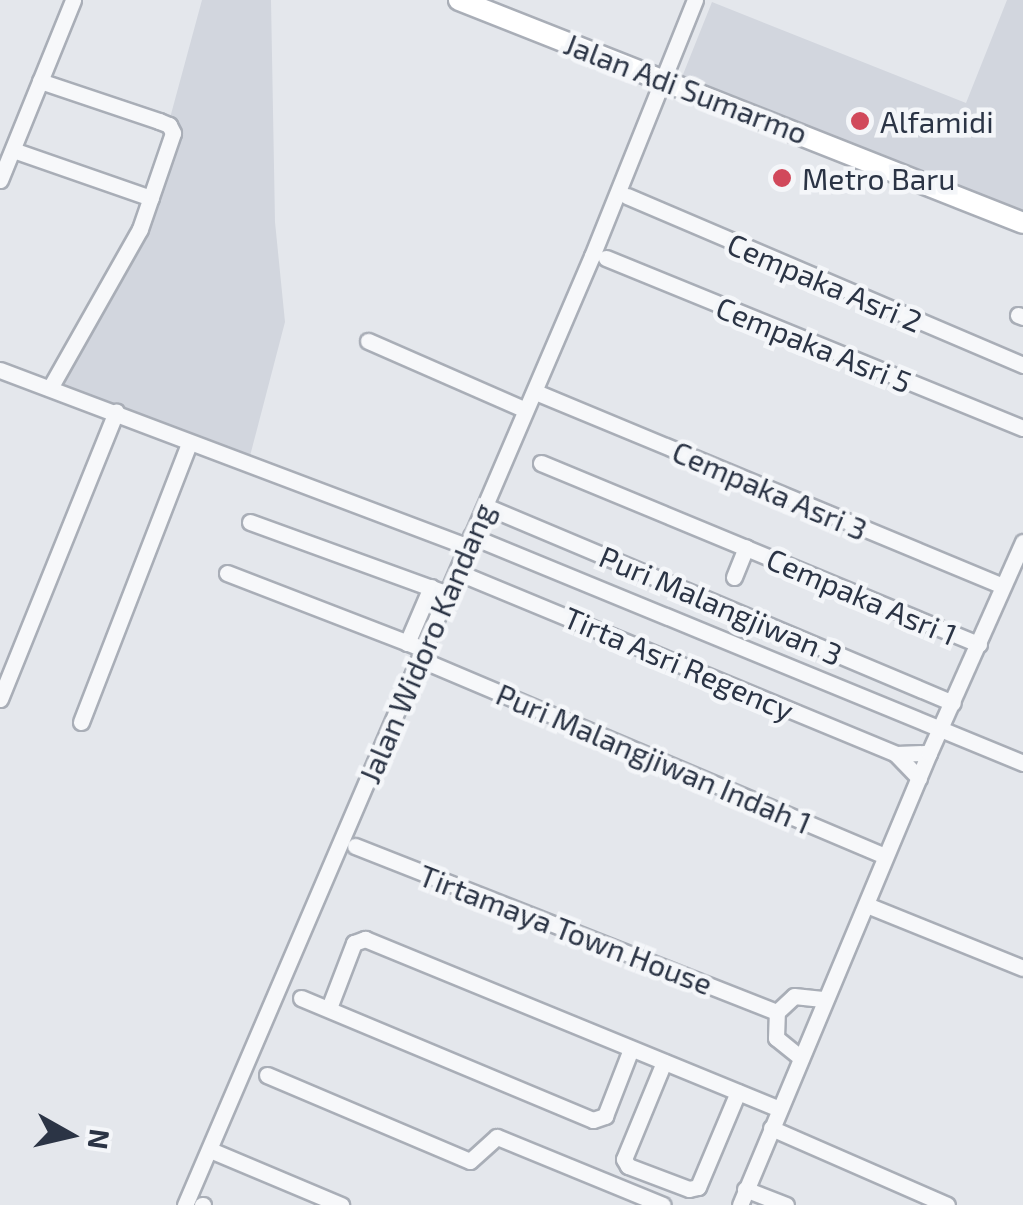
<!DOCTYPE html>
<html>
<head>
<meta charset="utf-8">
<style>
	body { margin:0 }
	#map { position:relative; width:1023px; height:1205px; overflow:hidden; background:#e4e7ec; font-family:"Exo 2",sans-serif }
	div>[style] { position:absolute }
	.built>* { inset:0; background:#d2d6de }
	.roads { filter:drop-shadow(2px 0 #a9aeb7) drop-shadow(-2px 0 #a9aeb7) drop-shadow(0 2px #a9aeb7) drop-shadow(0 -2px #a9aeb7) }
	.minor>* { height:15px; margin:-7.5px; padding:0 7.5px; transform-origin:7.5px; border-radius:7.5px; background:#f7f8fa }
	.major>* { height:20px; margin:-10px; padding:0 10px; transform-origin:10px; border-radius:10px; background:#fff }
	.dots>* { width:28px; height:28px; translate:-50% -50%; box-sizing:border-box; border:5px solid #f4f6f9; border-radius:50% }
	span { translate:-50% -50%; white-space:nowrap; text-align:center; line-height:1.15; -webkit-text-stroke:9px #f4f6f9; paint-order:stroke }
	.street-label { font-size:30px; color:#2b3445 }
	.poi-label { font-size:30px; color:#2b3445 }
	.left { translate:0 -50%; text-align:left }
	.north { position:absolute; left:20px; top:1085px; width:100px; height:100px; -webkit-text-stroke:8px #f4f6f9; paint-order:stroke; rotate:98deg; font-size:28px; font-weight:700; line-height:40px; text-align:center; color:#2b3445 }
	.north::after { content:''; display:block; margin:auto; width:35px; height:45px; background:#2b3445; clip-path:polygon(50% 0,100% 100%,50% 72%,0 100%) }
</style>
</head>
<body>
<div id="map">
	<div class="built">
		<div style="clip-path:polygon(202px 0,271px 0,275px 222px,285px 322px,250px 456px,55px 391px,147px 238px,180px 133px,167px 129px)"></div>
		<div style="clip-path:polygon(1007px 0,1023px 0,1023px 214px,682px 77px,712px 2px,966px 103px)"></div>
	</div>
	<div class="roads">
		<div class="minor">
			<div style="left:40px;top:81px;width:126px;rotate:18.6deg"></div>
			<div style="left:159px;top:121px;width:11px;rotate:22deg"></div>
			<div style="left:169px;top:125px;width:9px;rotate:63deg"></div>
			<div style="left:173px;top:133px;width:102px;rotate:109deg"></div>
			<div style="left:140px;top:229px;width:183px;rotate:119.5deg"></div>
			<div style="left:13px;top:150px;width:146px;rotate:19.2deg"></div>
			<div style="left:0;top:180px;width:194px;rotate:-67.9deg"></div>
			<div style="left:627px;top:196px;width:431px;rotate:23.1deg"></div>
			<div style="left:606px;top:258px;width:450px;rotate:22.2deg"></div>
			<div style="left:1018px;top:315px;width:5px;rotate:22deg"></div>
			<div style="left:368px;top:341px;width:170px;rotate:23.6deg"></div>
			<div style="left:0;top:370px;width:499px;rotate:20.7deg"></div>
			<div style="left:538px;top:393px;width:503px;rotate:22.54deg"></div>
			<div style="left:541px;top:463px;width:474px;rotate:22.5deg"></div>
			<div style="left:490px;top:508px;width:502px;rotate:22.84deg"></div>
			<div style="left:250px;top:522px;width:208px;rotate:20deg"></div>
			<div style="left:471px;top:536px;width:597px;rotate:22.35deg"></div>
			<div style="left:227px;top:573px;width:208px;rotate:21.1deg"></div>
			<div style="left:462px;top:574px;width:470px;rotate:22.5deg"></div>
			<div style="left:734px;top:577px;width:32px;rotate:-68deg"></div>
			<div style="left:407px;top:643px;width:61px;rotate:-66.8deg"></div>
			<div style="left:422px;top:660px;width:503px;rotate:22.94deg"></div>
			<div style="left:0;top:699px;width:310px;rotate:-68deg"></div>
			<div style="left:81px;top:722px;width:299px;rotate:-68.8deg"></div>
			<div style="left:919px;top:778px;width:33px;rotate:-134deg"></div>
			<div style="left:896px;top:754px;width:33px;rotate:-2deg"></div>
			<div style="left:355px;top:846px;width:453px;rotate:21.5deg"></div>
			<div style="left:867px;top:905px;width:168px;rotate:22deg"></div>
			<div style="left:301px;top:998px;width:316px;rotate:22.7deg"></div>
			<div style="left:593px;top:1120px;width:13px;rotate:-18deg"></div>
			<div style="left:605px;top:1116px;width:72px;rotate:-68.8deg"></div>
			<div style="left:329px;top:1008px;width:70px;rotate:-69deg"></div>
			<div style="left:354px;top:943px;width:12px;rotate:-20deg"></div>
			<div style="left:365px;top:939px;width:448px;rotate:22.3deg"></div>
			<div style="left:801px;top:1058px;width:32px;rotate:-141deg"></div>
			<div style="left:776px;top:1038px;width:26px;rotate:-88deg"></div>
			<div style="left:777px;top:1012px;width:23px;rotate:-43deg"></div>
			<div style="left:794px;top:996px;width:31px;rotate:6deg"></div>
			<div style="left:664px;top:1062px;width:105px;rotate:112.4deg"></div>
			<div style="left:624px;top:1159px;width:8px;rotate:60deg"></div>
			<div style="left:628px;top:1166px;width:65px;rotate:20.7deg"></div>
			<div style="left:689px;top:1189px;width:9px;rotate:-13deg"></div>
			<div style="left:698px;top:1187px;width:103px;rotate:-67.2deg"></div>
			<div style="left:267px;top:1075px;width:220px;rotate:23deg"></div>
			<div style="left:470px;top:1161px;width:36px;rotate:-42deg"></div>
			<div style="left:497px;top:1137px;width:179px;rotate:22.3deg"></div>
			<div style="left:771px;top:1128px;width:192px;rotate:23.6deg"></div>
			<div style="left:215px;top:1152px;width:137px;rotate:22.8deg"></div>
			<div style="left:745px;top:1189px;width:44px;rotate:21.3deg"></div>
			<div style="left:185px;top:1205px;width:1033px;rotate:-66.79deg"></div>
			<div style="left:592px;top:256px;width:276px;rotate:-68.1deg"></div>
			<div style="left:202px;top:1205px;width:1px"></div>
			<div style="left:740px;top:1205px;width:490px;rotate:-67.3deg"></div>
			<div style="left:929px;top:753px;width:231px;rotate:-66deg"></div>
		</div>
		<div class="major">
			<div style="left:459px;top:0;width:606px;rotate:21.57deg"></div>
		</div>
	</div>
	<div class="dots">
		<div style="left:860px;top:121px;background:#d1495b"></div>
		<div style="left:782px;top:178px;background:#d1495b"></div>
	</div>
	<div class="street-label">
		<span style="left:686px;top:88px;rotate:21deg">Jalan Adi Sumarmo</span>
		<span style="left:825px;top:282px;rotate:23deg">Cempaka Asri 2</span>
		<span style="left:814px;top:344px;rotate:22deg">Cempaka Asri 5</span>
		<span style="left:770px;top:490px;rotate:23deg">Cempaka Asri 3</span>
		<span style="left:862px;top:596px;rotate:23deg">Cempaka Asri 1</span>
		<span style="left:721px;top:605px;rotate:23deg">Puri Malangjiwan 3</span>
		<span style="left:426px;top:643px;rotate:-67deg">Jalan Widoro Kandang</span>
		<span style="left:679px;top:663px;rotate:23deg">Tirta Asri Regency</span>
		<span style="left:654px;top:758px;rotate:23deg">Puri Malangjiwan Indah 1</span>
		<span style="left:566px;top:929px;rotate:21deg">Tirtamaya Town House</span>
	</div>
	<div class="poi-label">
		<span class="left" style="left:880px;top:121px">Alfamidi</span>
		<span class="left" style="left:802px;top:178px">Metro Baru</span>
	</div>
	<div class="north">N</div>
</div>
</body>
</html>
